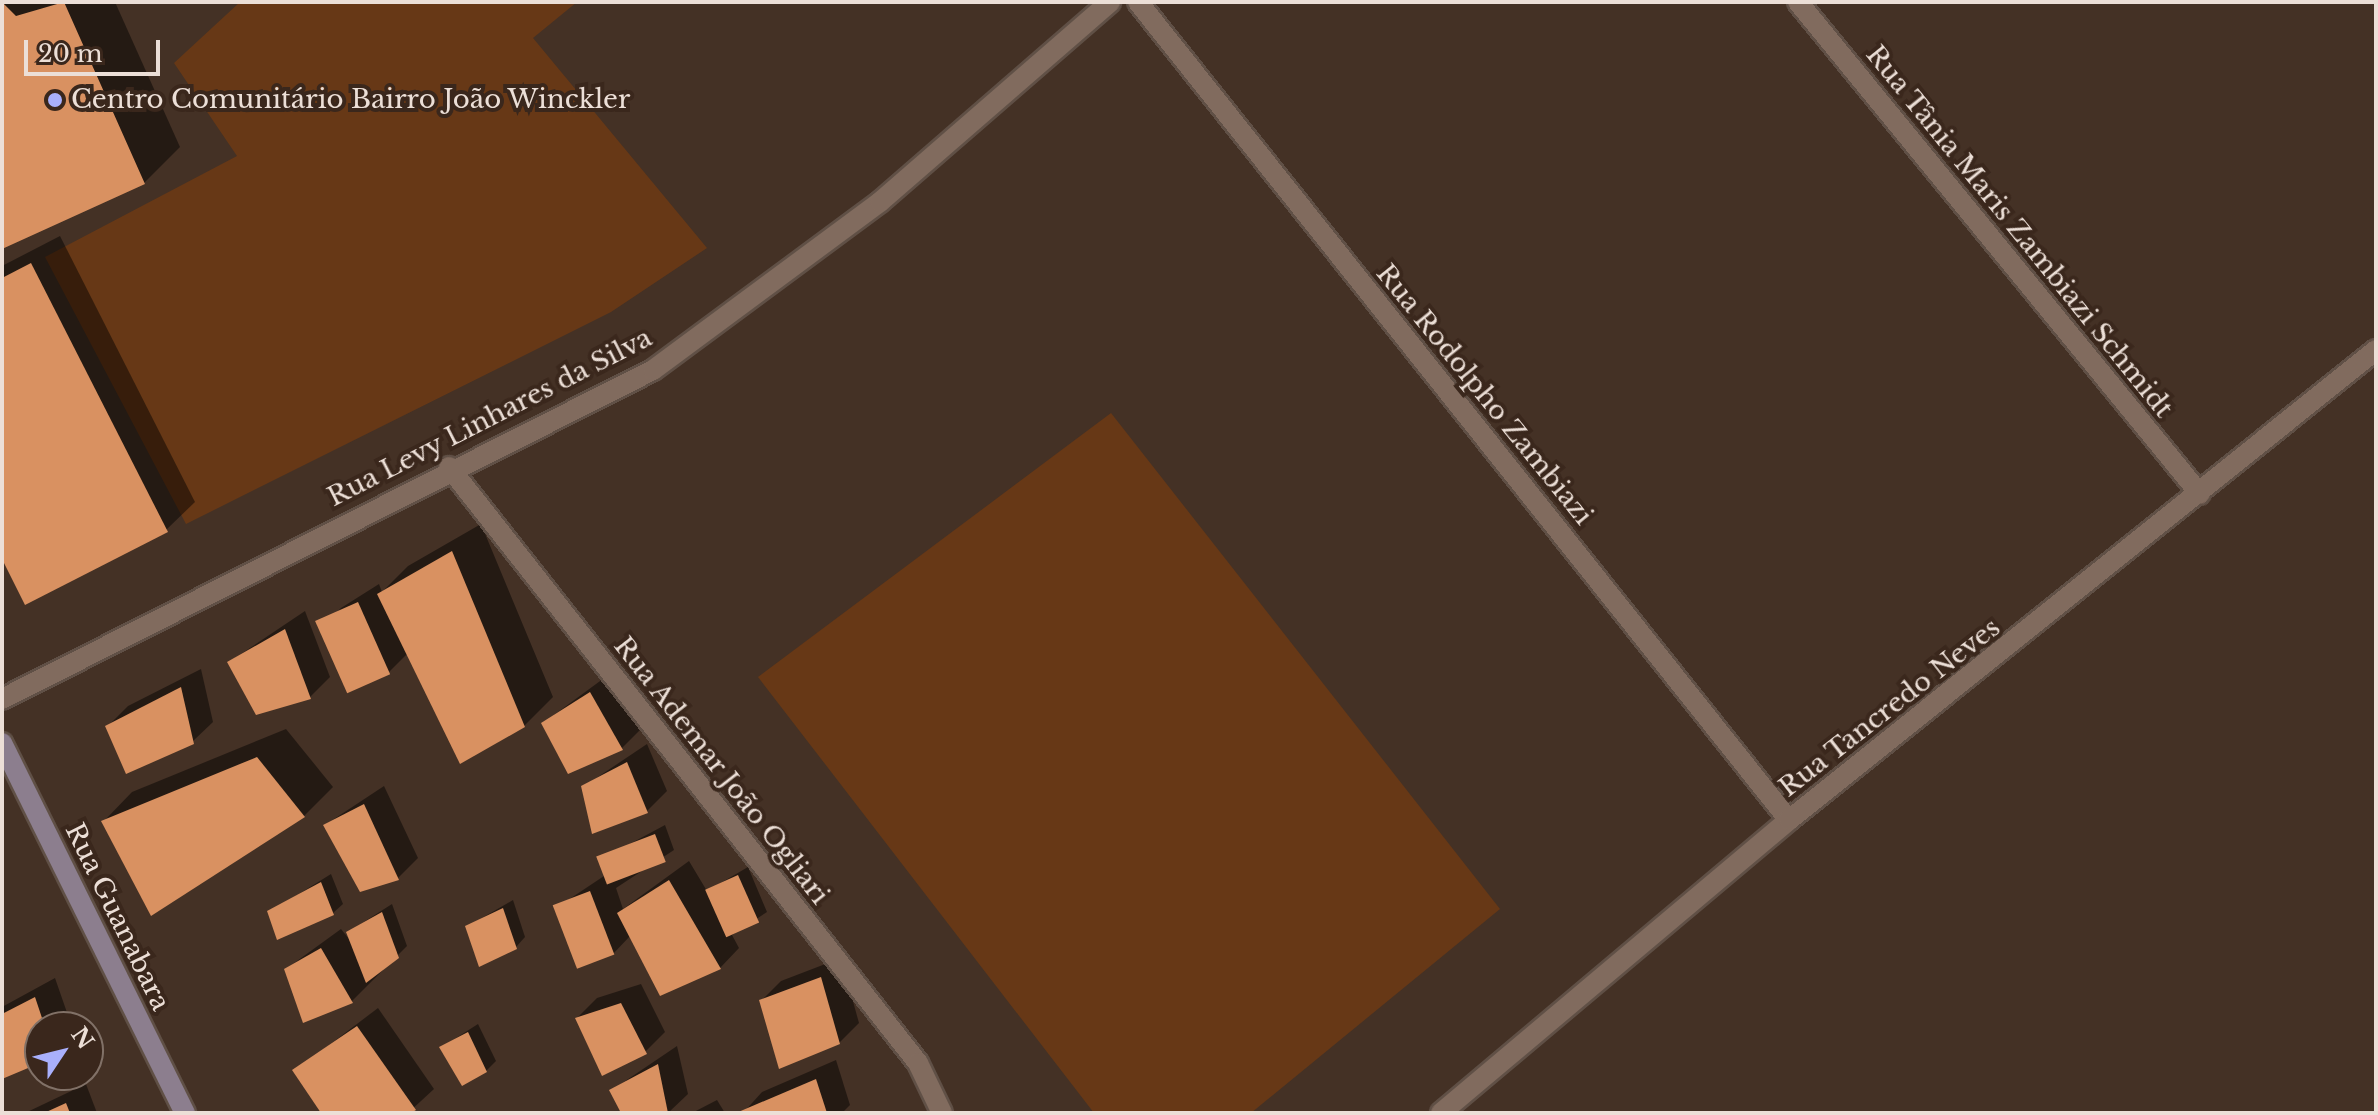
<!DOCTYPE html>
<html>
<head>
<meta charset="utf-8">
<style>
	body { margin:0 }
	#map { position:relative; width:2378px; height:1115px; overflow:hidden; background:#443125; font-family:"Libre Baskerville",serif }
	div>[style] { position:absolute }
	.green>* { inset:0; background:#673816 }
	.shadow>* { inset:0; background:#0007 }
	.building>* { inset:0; background:#d99161; transform-origin:0 0 }
	.roads { filter:drop-shadow(2px 0 #605046) drop-shadow(-2px 0 #605046) drop-shadow(0 2px #605046) drop-shadow(0 -2px #605046) }
	.street>* { height:20px; margin:-10px; padding:0 10px; transform-origin:10px; border-radius:10px; background:#816b5e }
	.secondary>* { height:20px; margin:-10px; padding:0 10px; transform-origin:10px; border-radius:10px; background:#8c7e8e }
	.dots>* { width:22px; height:22px; translate:-50% -50%; box-sizing:border-box; border:4px solid #3a271c; border-radius:50% }
	span { translate:-50% -50%; white-space:nowrap; text-align:center; line-height:1.15; -webkit-text-stroke:8px #3a271c; paint-order:stroke }
	.poi-label { font-size:26px; color:#ecdfd7 }
	.left { translate:0 -50%; text-align:left }
	.street-label { font-size:26px; color:#ecdfd7 }
	.frame { position:absolute; inset:0; border:4px solid #ecdfd7; pointer-events:none }
	.north { position:absolute; left:24px; top:1011px; width:80px; height:80px; box-sizing:border-box; background:#3a271c; border:2px solid #817167; border-radius:50%; rotate:55deg; font-size:22px; font-weight:700; line-height:32px; text-align:center; color:#ecdfd7 }
	.north::after { content:''; display:block; margin:auto; width:28px; height:36px; background:#a9b0fc; clip-path:polygon(50% 0,100% 100%,50% 72%,0 100%) }
	.scale { position:absolute; left:24px; top:40px; width:136px; height:36px; box-sizing:border-box; border:4px solid #ecdfd7; border-top:0; padding-left:10px; font-size:24px; line-height:28px; white-space:nowrap; color:#ecdfd7; -webkit-text-stroke:6px #3a271c; paint-order:stroke }
</style>
</head>
<body>
<div id="map">
	<div class="green">
		<div style="clip-path:polygon(240px 2px,577px 2px,533px 38px,707px 248px,611px 312px,186px 524px,45px 257px,237px 156px,174px 63px)"></div>
		<div style="clip-path:polygon(1111px 413px,1500px 909px,1251px 1113px,1094px 1113px,758px 677px)"></div>
	</div>
	<div class="shadow">
		<div style="clip-path:polygon(2px 2px,115px 2px,180px 147px,144px 183px,2px 246px)"></div>
		<div style="clip-path:polygon(60px 236px,195px 502px,166px 530px,2px 555px,2px 266px)"></div>
		<div style="clip-path:polygon(481px 524px,553px 697px,524px 726px,408px 653px,389px 672px,321px 628px,341px 608px,379px 584px,382px 592px,408px 566px)"></div>
		<div style="clip-path:polygon(305px 611px,330px 677px,310px 697px,229px 662px)"></div>
		<div style="clip-path:polygon(201px 669px,213px 722px,192px 742px,108px 726px,128px 706px)"></div>
		<div style="clip-path:polygon(611px 673px,641px 729px,622px 748px,543px 723px)"></div>
		<div style="clip-path:polygon(286px 729px,333px 787px,304px 816px,152px 913px,104px 821px,132px 792px)"></div>
		<div style="clip-path:polygon(647px 744px,667px 791px,647px 811px,583px 787px)"></div>
		<div style="clip-path:polygon(384px 786px,418px 858px,398px 878px,325px 825px)"></div>
		<div style="clip-path:polygon(665px 825px,674px 850px,616px 888px,623px 909px,689px 861px,707px 891px,748px 867px,767px 912px,732px 935px,739px 948px,720px 968px,631px 935px,613px 954px,556px 908px,607px 874px,602px 863px,611px 854px)"></div>
		<div style="clip-path:polygon(331px 874px,343px 904px,333px 913px,270px 912px)"></div>
		<div style="clip-path:polygon(513px 900px,525px 937px,516px 947px,468px 926px)"></div>
		<div style="clip-path:polygon(392px 904px,407px 946px,352px 1001px,286px 969px,341px 929px,353px 944px,348px 932px)"></div>
		<div style="clip-path:polygon(841px 958px,859px 1023px,839px 1043px,761px 1001px,781px 981px)"></div>
		<div style="clip-path:polygon(55px 978px,72px 1027px,40px 1027px,2px 1076px,2px 1007px)"></div>
		<div style="clip-path:polygon(641px 984px,665px 1032px,645px 1052px,577px 1018px,597px 998px)"></div>
		<div style="clip-path:polygon(378px 1008px,434px 1089px,408px 1113px,324px 1113px,295px 1071px)"></div>
		<div style="clip-path:polygon(478px 1024px,496px 1061px,486px 1071px,442px 1047px)"></div>
		<div style="clip-path:polygon(677px 1046px,688px 1094px,668px 1113px,623px 1113px,612px 1090px)"></div>
		<div style="clip-path:polygon(836px 1060px,850px 1105px,842px 1113px,743px 1113px,762px 1092px)"></div>
		<div style="clip-path:polygon(86px 1084px,97px 1113px,25px 1113px)"></div>
		<div style="clip-path:polygon(717px 1100px,725px 1113px,692px 1113px)"></div>
	</div>
	<div class="building">
		<div style="clip-path:polygon(2px 2px,16px 16px,64px 2px,145px 184px,2px 249px)"></div>
		<div style="clip-path:polygon(31px 263px,168px 532px,25px 605px,2px 559px,2px 278px)"></div>
		<div style="clip-path:polygon(452px 551px,525px 727px,460px 764px,377px 594px)"></div>
		<div style="left:358px;top:602px;width:79px;height:47px;rotate:66deg"></div>
		<div style="clip-path:polygon(285px 629px,311px 699px,256px 715px,227px 662px)"></div>
		<div style="clip-path:polygon(181px 687px,194px 744px,126px 774px,105px 726px)"></div>
		<div style="clip-path:polygon(590px 692px,623px 750px,568px 774px,541px 723px)"></div>
		<div style="clip-path:polygon(257px 757px,305px 817px,151px 916px,101px 821px)"></div>
		<div style="clip-path:polygon(627px 762px,648px 813px,592px 834px,581px 786px)"></div>
		<div style="clip-path:polygon(364px 804px,399px 880px,360px 892px,323px 825px)"></div>
		<div style="left:655px;top:834px;width:30px;height:63px;rotate:69deg"></div>
		<div style="left:738px;top:875px;width:52px;height:36px;rotate:66deg"></div>
		<div style="clip-path:polygon(669px 880px,721px 969px,660px 996px,617px 913px)"></div>
		<div style="clip-path:polygon(321px 882px,334px 915px,277px 940px,267px 911px)"></div>
		<div style="left:590px;top:891px;width:68px;height:40px;rotate:69deg"></div>
		<div style="clip-path:polygon(503px 908px,517px 949px,479px 967px,465px 926px)"></div>
		<div style="clip-path:polygon(382px 912px,399px 958px,366px 983px,346px 932px)"></div>
		<div style="clip-path:polygon(321px 948px,353px 1003px,303px 1023px,284px 969px)"></div>
		<div style="clip-path:polygon(821px 977px,840px 1044px,779px 1069px,759px 1000px)"></div>
		<div style="clip-path:polygon(35px 997px,45px 1027px,40px 1063px,2px 1079px,2px 1014px)"></div>
		<div style="clip-path:polygon(621px 1003px,647px 1054px,602px 1076px,575px 1018px)"></div>
		<div style="clip-path:polygon(357px 1026px,416px 1110px,411px 1113px,321px 1113px,292px 1070px)"></div>
		<div style="clip-path:polygon(468px 1032px,487px 1072px,462px 1086px,439px 1047px)"></div>
		<div style="clip-path:polygon(658px 1064px,668px 1113px,621px 1113px,609px 1090px)"></div>
		<div style="clip-path:polygon(816px 1079px,827px 1113px,736px 1113px)"></div>
		<div style="clip-path:polygon(66px 1103px,70px 1113px,44px 1113px)"></div>
	</div>
	<div class="roads">
		<div class="street">
			<div style="left:1138px;top:2px;width:1045px;rotate:51.49deg"></div>
			<div style="left:1798px;top:2px;width:635px;rotate:50.75deg"></div>
			<div style="left:449px;top:467px;width:758px;rotate:51.8deg"></div>
			<div style="left:918px;top:1063px;width:55px;rotate:64.4deg"></div>
			<div style="left:2px;top:699px;width:729px;rotate:-26.81deg"></div>
			<div style="left:653px;top:370px;width:282px;rotate:-36.5deg"></div>
			<div style="left:880px;top:202px;width:305px;rotate:-41deg"></div>
			<div style="left:1441px;top:1113px;width:455px;rotate:-40.1deg"></div>
			<div style="left:1789px;top:820px;width:752px;rotate:-38.68deg"></div>
		</div>
		<div class="secondary">
			<div style="left:2px;top:743px;width:413px;rotate:63.7deg"></div>
		</div>
	</div>
	<div class="dots">
		<div style="left:55px;top:100px;background:#a9b0fc"></div>
	</div>
	<div class="poi-label">
		<span class="left" style="left:71px;top:100px">Centro Comunitário Bairro João Winckler</span>
	</div>
	<div class="street-label">
		<span style="left:2019px;top:232px;rotate:51deg">Rua Tânia Maris Zambiazi Schmidt</span>
		<span style="left:1484px;top:395px;rotate:51deg">Rua Rodolpho Zambiazi</span>
		<span style="left:490px;top:418px;rotate:-27deg">Rua Levy Linhares da Silva</span>
		<span style="left:1890px;top:708px;rotate:-38deg">Rua Tancredo Neves</span>
		<span style="left:721px;top:771px;rotate:52deg">Rua Ademar João Ogliari</span>
		<span style="left:117px;top:917px;rotate:64deg">Rua Guanabara</span>
	</div>
	<div class="frame"></div>
	<div class="north">N</div>
	<div class="scale">20 m</div>
</div>
</body>
</html>
